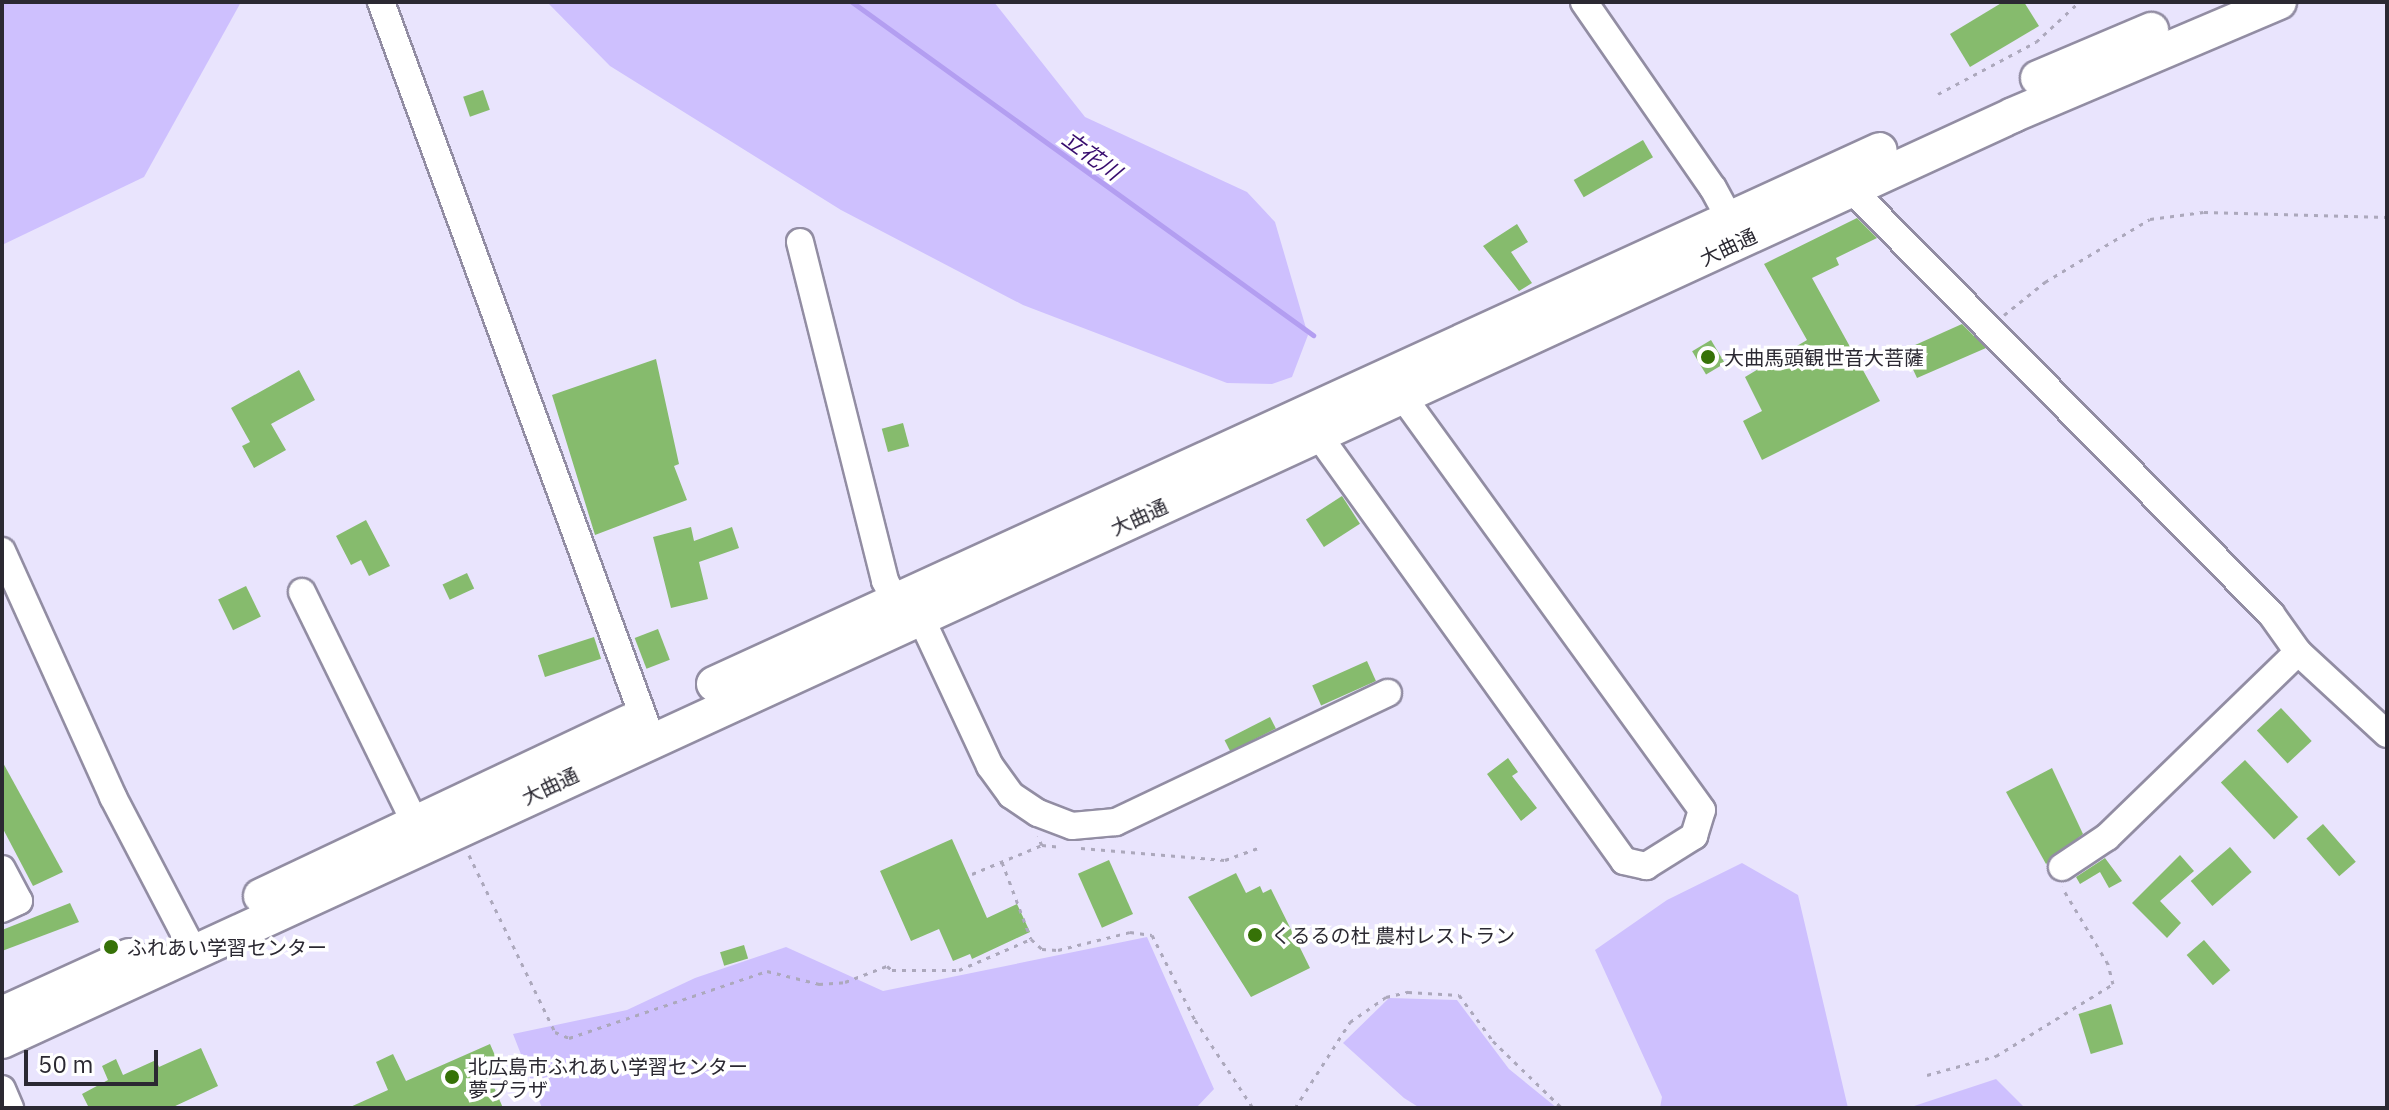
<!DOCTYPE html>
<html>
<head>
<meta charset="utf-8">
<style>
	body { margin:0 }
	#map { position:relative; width:2389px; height:1110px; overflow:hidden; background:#e9e4fd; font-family:"IBM Plex Sans","Noto Sans JP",sans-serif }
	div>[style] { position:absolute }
	.green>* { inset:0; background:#cec0fe }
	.stream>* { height:5px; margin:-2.5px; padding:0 2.5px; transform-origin:2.5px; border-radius:2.5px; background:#b39ef1 }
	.building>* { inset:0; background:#86bb6d; transform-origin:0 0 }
	.path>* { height:3px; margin-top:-1.5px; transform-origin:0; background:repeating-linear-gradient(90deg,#aca8bc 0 4px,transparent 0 10px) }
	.roads { filter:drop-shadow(2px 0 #928da3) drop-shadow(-2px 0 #928da3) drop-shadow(0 2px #928da3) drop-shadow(0 -2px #928da3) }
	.minor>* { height:26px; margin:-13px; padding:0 13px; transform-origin:13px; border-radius:13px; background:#fff }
	.major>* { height:34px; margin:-17px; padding:0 17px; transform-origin:17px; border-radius:17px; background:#fff }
	.dots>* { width:22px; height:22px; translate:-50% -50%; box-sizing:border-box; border:4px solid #fff; border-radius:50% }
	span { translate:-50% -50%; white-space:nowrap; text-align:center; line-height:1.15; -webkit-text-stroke:7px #fff; paint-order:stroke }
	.street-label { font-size:20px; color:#2b2932 }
	.poi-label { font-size:20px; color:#2b2932 }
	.left { translate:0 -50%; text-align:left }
	.water-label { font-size:22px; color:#370c6e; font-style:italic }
	.frame { position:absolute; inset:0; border:4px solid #2b2932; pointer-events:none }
	.scale { position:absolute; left:24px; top:1050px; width:134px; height:36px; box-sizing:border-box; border:4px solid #2b2932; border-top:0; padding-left:10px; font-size:24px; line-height:28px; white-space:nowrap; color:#2b2932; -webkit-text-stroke:6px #fff; paint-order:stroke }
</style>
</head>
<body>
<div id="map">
	<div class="green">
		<div style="clip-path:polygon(2px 2px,241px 2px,144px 177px,2px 245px)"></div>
		<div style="clip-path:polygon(547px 2px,994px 2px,1085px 117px,1247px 192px,1275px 222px,1308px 335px,1292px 377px,1272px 384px,1227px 383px,1023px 305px,841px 210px,610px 66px)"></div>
		<div style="clip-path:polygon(1742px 863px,1798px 895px,1848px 1108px,1660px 1108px,1662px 1097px,1595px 950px,1667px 900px)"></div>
		<div style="clip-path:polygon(1147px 937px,1214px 1089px,1196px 1108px,542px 1108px,513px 1034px,627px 1010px,695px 978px,786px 947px,883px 991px)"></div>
		<div style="clip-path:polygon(1389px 998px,1457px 1000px,1509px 1069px,1557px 1108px,1420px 1108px,1404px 1098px,1343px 1043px)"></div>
		<div style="clip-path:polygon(1996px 1079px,2025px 1108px,1908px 1108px)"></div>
	</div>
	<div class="stream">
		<div style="left:852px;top:2px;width:569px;rotate:35.84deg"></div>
	</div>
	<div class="building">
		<div style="clip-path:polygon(2003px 2px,2024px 2px,2039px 26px,1970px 67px,1950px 34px)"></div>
		<div style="left:483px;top:90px;width:21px;height:21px;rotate:71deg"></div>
		<div style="left:1643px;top:140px;width:20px;height:80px;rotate:60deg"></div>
		<div style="clip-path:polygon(1857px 218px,1877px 238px,1836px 258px,1839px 265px,1812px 278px,1880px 401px,1762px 460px,1743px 421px,1762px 411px,1745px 377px,1807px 340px,1764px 264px)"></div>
		<div style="clip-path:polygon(1517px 224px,1528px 242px,1511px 252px,1532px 283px,1519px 291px,1483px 246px)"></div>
		<div style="clip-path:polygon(1962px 324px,1986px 348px,1917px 378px,1904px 350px)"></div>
		<div style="left:1711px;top:340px;width:27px;height:22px;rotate:59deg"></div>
		<div style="clip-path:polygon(656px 359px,679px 464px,674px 466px,687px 500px,595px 535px,552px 395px)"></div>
		<div style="clip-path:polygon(299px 370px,315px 400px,271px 424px,286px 450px,254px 468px,242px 446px,250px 442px,231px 408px)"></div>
		<div style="left:903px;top:423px;width:24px;height:22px;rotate:75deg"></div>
		<div style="left:1342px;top:496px;width:33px;height:43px;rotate:57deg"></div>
		<div style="clip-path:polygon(366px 520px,390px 566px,369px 576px,361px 560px,351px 565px,336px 536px)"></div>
		<div style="clip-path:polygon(691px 527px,694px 541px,732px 527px,739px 548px,699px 562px,708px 599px,671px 608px,653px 537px)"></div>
		<div style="left:467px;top:573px;width:17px;height:27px;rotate:65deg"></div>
		<div style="left:246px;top:586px;width:34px;height:31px;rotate:64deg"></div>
		<div style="left:658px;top:629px;width:33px;height:25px;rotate:69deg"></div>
		<div style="left:594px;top:637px;width:23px;height:59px;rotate:72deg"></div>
		<div style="left:1367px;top:661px;width:22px;height:60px;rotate:66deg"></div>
		<div style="left:2281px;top:708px;width:45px;height:33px;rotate:47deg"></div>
		<div style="left:1270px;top:717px;width:13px;height:51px;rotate:63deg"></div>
		<div style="clip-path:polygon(1508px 758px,1518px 772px,1512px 776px,1537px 808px,1521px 821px,1487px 774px)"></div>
		<div style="left:2245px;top:760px;width:78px;height:33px;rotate:47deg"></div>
		<div style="clip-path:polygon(2px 761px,63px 872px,33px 886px,2px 827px)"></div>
		<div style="clip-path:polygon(2052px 768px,2083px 834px,2046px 864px,2006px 792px)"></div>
		<div style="left:2323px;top:824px;width:50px;height:22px;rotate:49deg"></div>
		<div style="clip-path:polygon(952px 839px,987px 918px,1017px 904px,1030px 932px,972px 959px,970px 954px,953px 961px,939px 929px,911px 941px,880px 871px)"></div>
		<div style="left:2230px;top:847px;width:33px;height:52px;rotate:49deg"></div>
		<div style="clip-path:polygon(2180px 855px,2194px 871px,2160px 901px,2181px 923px,2167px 938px,2132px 903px)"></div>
		<div style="clip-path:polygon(2105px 858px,2122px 881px,2109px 888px,2100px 872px,2080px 884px,2076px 877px)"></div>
		<div style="left:1109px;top:860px;width:59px;height:34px;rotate:66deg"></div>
		<div style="clip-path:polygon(1236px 873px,1246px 893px,1260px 886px,1263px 893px,1271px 889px,1310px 968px,1251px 997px,1188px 897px)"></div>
		<div style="clip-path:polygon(70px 903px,79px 922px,2px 951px,2px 930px)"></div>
		<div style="left:2204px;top:940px;width:40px;height:23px;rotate:49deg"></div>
		<div style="left:744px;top:945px;width:14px;height:25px;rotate:73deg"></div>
		<div style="left:2111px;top:1004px;width:42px;height:34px;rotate:73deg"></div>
		<div style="clip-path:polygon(490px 1044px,500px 1067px,488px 1073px,503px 1108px,348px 1108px,388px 1090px,376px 1062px,393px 1054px,406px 1081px)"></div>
		<div style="clip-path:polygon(201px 1048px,218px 1086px,171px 1108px,89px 1108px,82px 1094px,108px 1080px,102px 1066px,116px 1059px,123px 1075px,156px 1060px,159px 1067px)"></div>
	</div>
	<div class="path">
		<div style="left:1938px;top:94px;width:111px;rotate:-28deg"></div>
		<div style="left:2036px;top:42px;width:59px;rotate:-42.9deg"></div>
		<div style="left:2004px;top:315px;width:53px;rotate:-38.8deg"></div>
		<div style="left:2045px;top:282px;width:122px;rotate:-31deg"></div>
		<div style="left:2150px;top:219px;width:54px;rotate:-7.4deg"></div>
		<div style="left:2204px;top:212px;width:183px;rotate:1.6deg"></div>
		<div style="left:1042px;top:845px;width:20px;rotate:6deg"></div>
		<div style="left:1081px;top:848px;width:144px;rotate:4.8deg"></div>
		<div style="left:1225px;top:860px;width:38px;rotate:-20deg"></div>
		<div style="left:469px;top:855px;width:197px;rotate:64.1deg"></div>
		<div style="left:555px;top:1032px;width:15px;rotate:23deg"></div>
		<div style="left:569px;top:1038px;width:209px;rotate:-18.7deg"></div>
		<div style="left:767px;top:971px;width:54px;rotate:14deg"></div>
		<div style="left:819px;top:984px;width:26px;rotate:-4deg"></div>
		<div style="left:845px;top:982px;width:45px;rotate:-20.9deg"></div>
		<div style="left:887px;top:966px;width:6px;rotate:39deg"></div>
		<div style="left:892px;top:970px;width:67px"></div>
		<div style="left:959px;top:970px;width:78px;rotate:-23.3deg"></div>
		<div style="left:1031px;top:939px;width:15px;rotate:42deg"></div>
		<div style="left:1042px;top:949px;width:16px;rotate:4deg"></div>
		<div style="left:1058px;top:950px;width:74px;rotate:-14deg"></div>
		<div style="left:1130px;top:932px;width:22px;rotate:8deg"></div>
		<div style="left:1152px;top:935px;width:95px;rotate:63.2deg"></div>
		<div style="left:1195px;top:1020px;width:105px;rotate:56.6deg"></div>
		<div style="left:1002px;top:862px;width:82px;rotate:69.4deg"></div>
		<div style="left:972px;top:874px;width:76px;rotate:-22.5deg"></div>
		<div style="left:1042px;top:845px;width:10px;rotate:-119deg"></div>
		<div style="left:1927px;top:1075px;width:72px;rotate:-15.4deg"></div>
		<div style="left:1996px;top:1056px;width:137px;rotate:-31.6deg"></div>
		<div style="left:2113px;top:984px;width:21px;rotate:-104deg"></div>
		<div style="left:2108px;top:964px;width:90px;rotate:-120.9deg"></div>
		<div style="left:1295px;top:1108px;width:102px;rotate:-57.4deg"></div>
		<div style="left:1350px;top:1022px;width:44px;rotate:-34.8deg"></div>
		<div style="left:1386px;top:997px;width:23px;rotate:-13deg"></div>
		<div style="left:1408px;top:992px;width:51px;rotate:3.4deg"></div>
		<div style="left:1459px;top:995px;width:57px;rotate:53.5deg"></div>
		<div style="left:1493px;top:1041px;width:96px;rotate:44.2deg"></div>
	</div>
	<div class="roads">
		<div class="minor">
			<div style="left:381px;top:2px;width:784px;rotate:69.85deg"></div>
			<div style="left:1584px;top:2px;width:226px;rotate:55.3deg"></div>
			<div style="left:1713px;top:188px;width:52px;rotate:61.5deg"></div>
			<div style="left:1851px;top:189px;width:598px;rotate:45.34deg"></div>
			<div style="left:2271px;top:614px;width:47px;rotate:54.6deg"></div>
			<div style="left:2298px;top:652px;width:121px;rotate:42.7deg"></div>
			<div style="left:800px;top:242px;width:349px;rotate:75.9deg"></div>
			<div style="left:885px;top:581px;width:23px;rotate:61deg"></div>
			<div style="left:896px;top:601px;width:28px;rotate:32deg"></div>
			<div style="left:920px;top:616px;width:166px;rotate:65deg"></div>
			<div style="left:990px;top:766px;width:36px;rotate:54deg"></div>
			<div style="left:1011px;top:795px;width:32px;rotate:34deg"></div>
			<div style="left:1038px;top:813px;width:36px;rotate:21deg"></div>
			<div style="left:1072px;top:826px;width:44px;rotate:-5.2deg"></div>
			<div style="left:1116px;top:822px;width:301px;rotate:-25.4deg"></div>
			<div style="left:1319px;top:436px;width:523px;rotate:54.33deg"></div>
			<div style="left:1624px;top:861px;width:23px;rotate:13deg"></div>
			<div style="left:1646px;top:866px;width:57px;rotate:-32deg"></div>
			<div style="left:1694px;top:836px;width:27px;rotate:-73deg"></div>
			<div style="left:1702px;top:810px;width:510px;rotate:-125.9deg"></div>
			<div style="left:2px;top:551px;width:270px;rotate:65.7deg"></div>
			<div style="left:113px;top:797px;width:175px;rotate:62.4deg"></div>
			<div style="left:302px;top:592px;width:257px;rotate:63.9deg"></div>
			<div style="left:2062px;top:867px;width:54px;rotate:-33.7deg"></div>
			<div style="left:2107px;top:837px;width:266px;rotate:-44.1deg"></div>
			<div style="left:2px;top:869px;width:36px;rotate:62deg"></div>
			<div style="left:19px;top:901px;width:19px;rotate:155deg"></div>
			<div style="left:2px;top:1089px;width:21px;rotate:67deg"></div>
		</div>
		<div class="major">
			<div style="left:2038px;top:78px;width:123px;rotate:-23deg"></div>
			<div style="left:714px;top:684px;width:1282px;rotate:-24.61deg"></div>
			<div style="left:261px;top:896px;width:407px;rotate:-25.3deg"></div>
			<div style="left:2px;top:1014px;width:140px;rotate:-24.5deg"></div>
			<div style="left:2px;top:1041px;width:2214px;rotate:-24.72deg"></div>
			<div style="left:2013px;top:115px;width:289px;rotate:-23deg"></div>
		</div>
	</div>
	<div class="dots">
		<div style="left:1708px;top:357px;background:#367207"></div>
		<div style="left:1255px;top:935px;background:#367207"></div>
		<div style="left:111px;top:947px;background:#367207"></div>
		<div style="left:452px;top:1077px;background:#367207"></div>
	</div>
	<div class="street-label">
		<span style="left:1728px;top:247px;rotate:-25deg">大曲通</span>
		<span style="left:1139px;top:517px;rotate:-24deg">大曲通</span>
		<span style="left:550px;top:786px;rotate:-25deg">大曲通</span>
	</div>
	<div class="poi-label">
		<span class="left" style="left:1724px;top:357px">大曲馬頭観世音大菩薩</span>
		<span class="left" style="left:1271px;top:935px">くるるの杜 農村レストラン</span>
		<span class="left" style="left:127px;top:947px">ふれあい学習センター</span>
		<span class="left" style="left:468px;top:1078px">北広島市ふれあい学習センター<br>夢プラザ</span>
	</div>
	<div class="water-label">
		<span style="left:1092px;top:155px;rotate:36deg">立花川</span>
	</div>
	<div class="frame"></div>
	<div class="scale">50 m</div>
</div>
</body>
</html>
